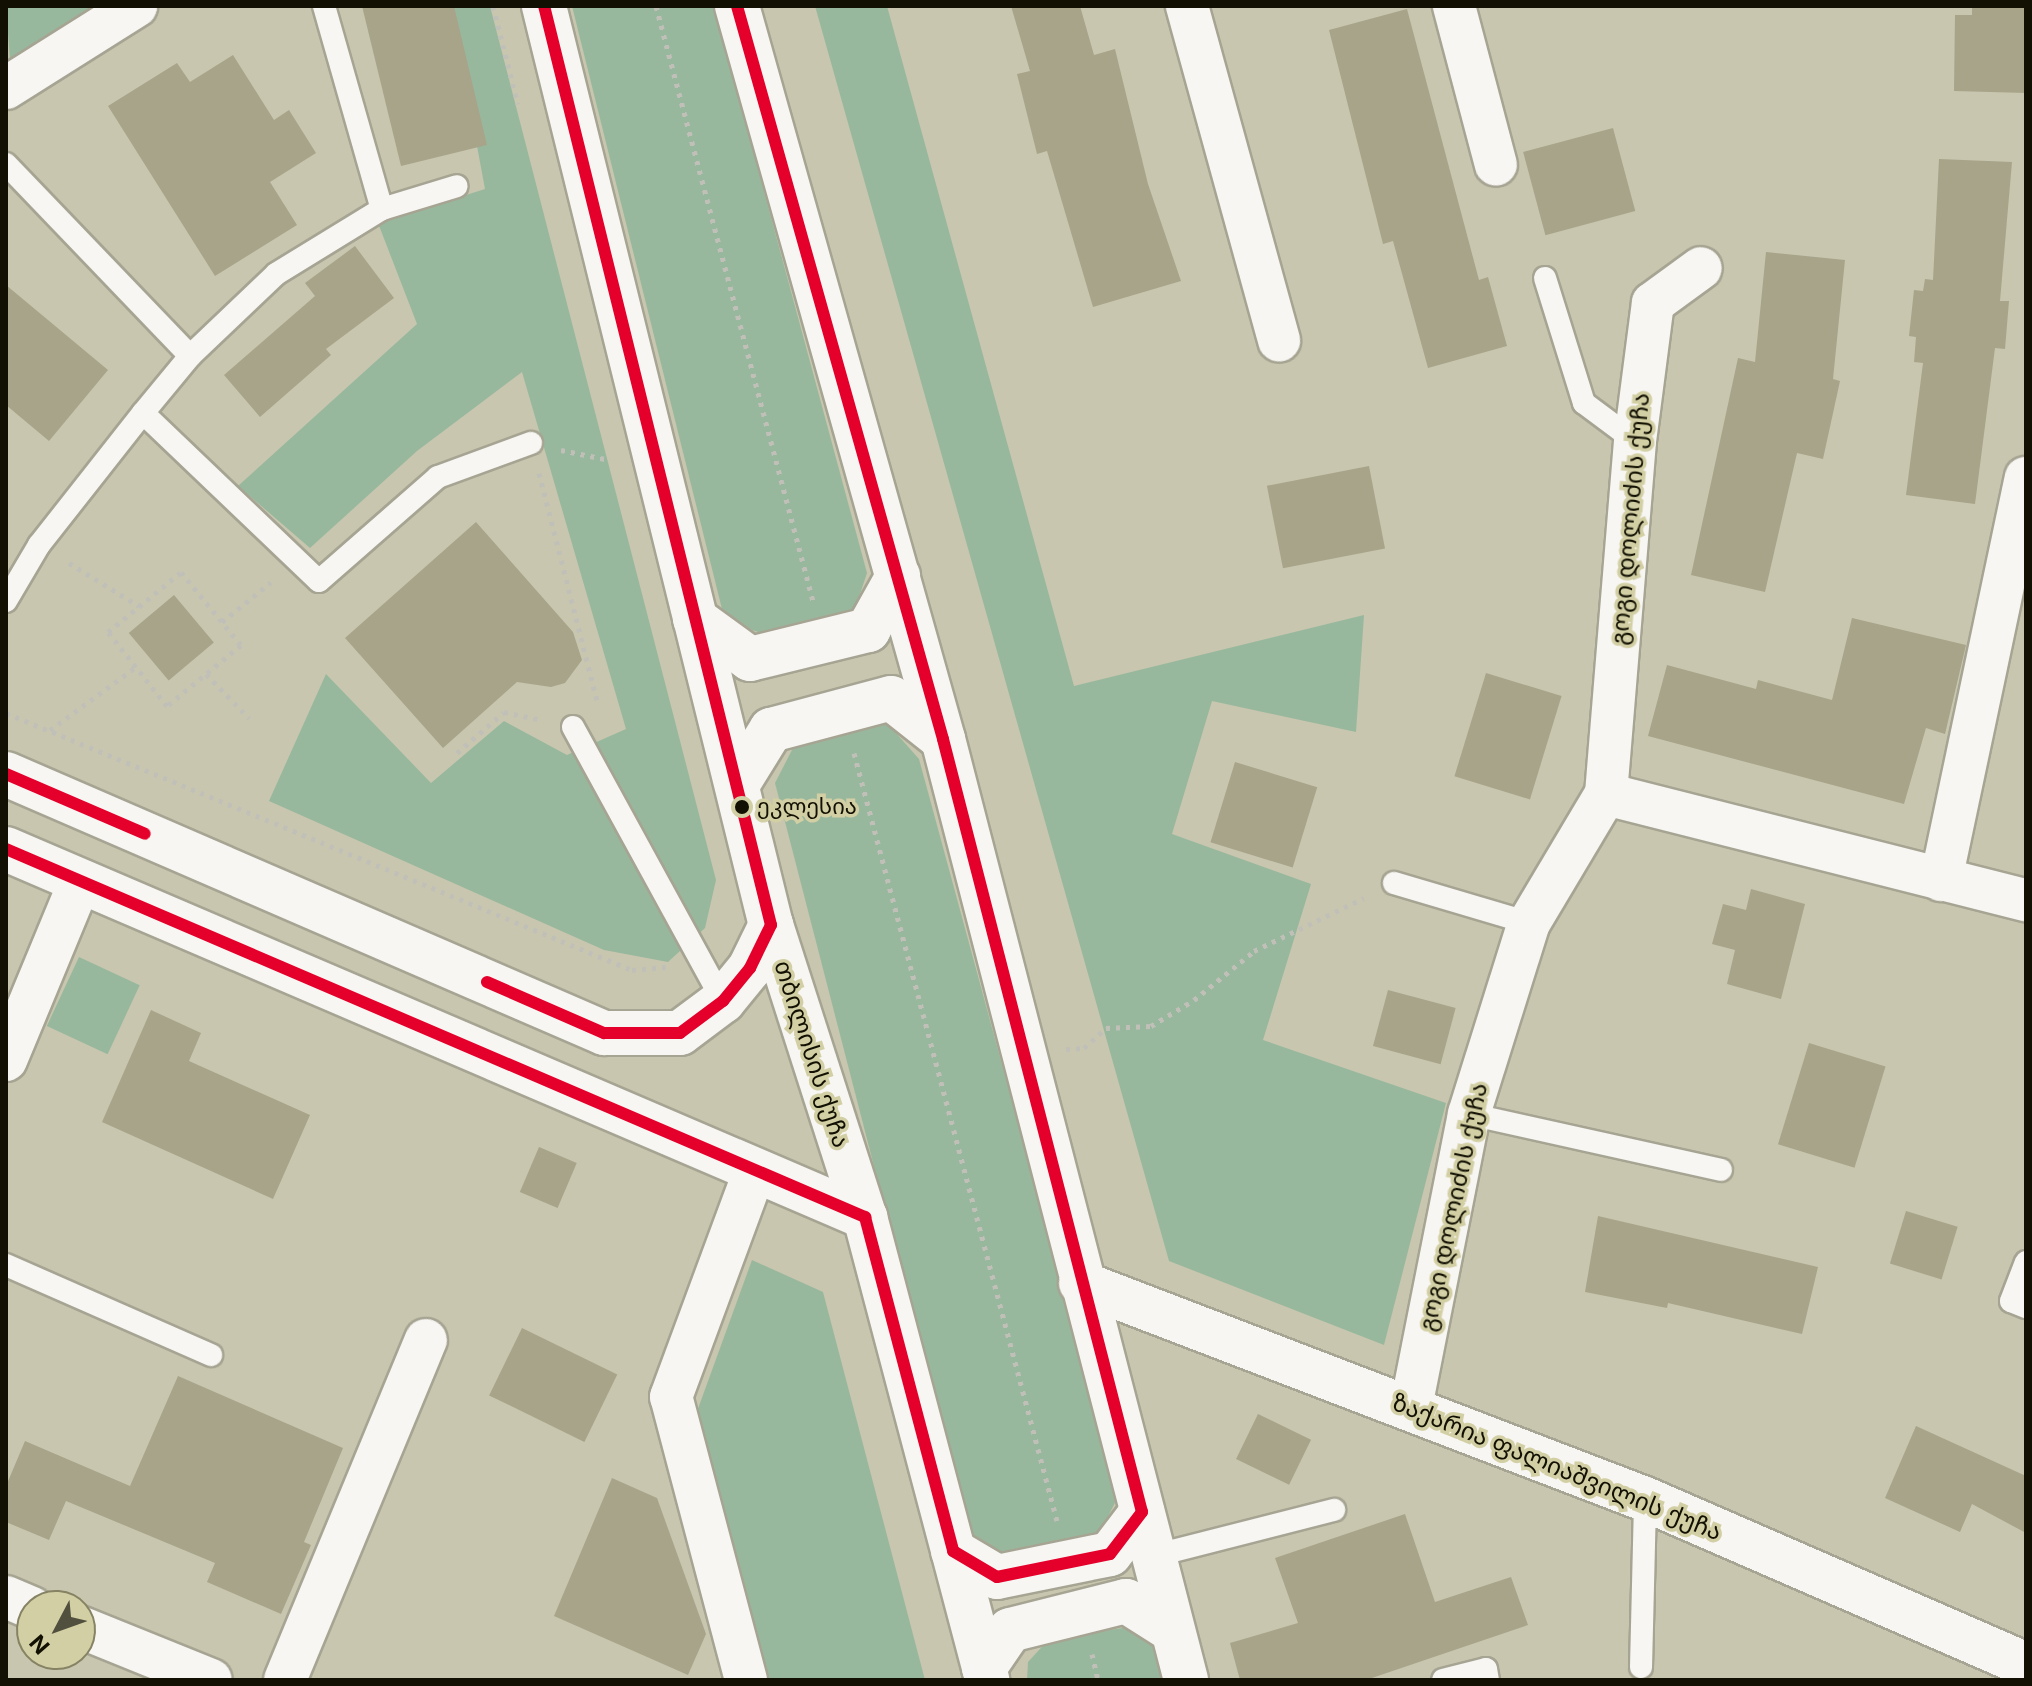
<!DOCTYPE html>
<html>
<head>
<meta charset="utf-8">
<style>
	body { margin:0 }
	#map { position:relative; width:2032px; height:1686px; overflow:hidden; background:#c8c6ae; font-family:Inter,"Noto Sans Georgian",sans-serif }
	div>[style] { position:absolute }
	.green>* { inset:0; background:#98b89e; transform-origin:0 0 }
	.building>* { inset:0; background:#a7a48a; transform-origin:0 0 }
	.path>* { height:5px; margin-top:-2.5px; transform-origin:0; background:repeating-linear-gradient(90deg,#c0c0b9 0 4px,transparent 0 10px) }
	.roads { filter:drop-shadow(2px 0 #a6a492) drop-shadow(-2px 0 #a6a492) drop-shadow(0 2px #a6a492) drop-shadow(0 -2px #a6a492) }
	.lane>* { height:22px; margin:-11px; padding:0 11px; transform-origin:11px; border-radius:11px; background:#f7f6f3 }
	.street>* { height:42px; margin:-21px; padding:0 21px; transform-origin:21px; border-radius:21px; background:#f7f6f3 }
	.secondary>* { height:44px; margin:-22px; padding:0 22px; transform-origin:22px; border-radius:22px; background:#f7f6f3 }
	.bus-1>* { height:12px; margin:-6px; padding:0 6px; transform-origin:6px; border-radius:6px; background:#e4002b }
	.dots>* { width:22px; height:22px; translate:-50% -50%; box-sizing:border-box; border:4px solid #d3cfa4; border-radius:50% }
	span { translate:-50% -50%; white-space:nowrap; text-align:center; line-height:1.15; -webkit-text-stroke:7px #d3cfa4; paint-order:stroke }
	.bus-label { font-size:22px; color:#111002 }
	.left { translate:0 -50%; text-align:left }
	.street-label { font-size:24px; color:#111002 }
	.frame { position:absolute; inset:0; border:8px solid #111002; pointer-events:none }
	.north { position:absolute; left:16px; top:1590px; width:80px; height:80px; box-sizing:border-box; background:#d3cfa4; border:2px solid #858363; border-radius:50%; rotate:229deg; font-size:22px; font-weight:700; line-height:32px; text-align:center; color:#111002 }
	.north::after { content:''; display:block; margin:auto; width:28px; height:36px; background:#51503e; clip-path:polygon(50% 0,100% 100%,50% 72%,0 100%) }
</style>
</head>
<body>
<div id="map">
	<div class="green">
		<div style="clip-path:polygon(6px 6px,97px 6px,10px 60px)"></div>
		<div style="clip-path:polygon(451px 6px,490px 6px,716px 880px,705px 928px,668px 962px,604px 950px,269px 801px,326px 674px,431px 783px,504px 721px,567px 755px,626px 729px,522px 372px,417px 451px,310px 548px,238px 486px,417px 324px,378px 223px,485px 189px)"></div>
		<div style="clip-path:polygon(572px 6px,714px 6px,867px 573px,856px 606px,819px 631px,785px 641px,752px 630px,722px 609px)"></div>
		<div style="clip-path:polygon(815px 6px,887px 6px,1074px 686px,1364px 615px,1356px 732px,1212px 701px,1172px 834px,1311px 884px,1263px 1040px,1446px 1103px,1384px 1345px,1169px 1261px)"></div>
		<div style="clip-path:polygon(844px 723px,888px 724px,919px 759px,1119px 1495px,1099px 1534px,995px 1556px,968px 1530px,775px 783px,793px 748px)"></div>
		<div style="left:79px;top:957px;width:67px;height:76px;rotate:25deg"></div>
		<div style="clip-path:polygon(752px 1260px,823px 1292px,925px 1680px,757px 1680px,691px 1428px)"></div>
		<div style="clip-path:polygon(1130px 1627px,1154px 1642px,1164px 1680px,1027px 1680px,1028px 1662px,1050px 1638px)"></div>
	</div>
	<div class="building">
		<div style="clip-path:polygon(362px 6px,454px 6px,487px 145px,401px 166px)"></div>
		<div style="clip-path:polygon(1011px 6px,1080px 6px,1094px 55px,1115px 49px,1148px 184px,1181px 281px,1093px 307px,1047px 151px,1037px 154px,1017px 74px,1030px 71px)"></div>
		<div style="clip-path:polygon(1972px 6px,2026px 6px,2026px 93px,1954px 91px,1955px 15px,1972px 15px)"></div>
		<div style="clip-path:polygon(1407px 9px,1479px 280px,1488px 277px,1507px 346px,1428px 368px,1393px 241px,1383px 244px,1329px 30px)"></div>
		<div style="clip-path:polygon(233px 55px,274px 120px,289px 110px,316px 153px,270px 182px,297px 225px,215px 276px,108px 106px,177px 63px,190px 82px)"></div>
		<div style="left:1613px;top:128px;width:86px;height:93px;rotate:75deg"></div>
		<div style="clip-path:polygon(1939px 159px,2012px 162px,2000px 301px,2009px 301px,2005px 349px,1995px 348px,1975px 504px,1906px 495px,1923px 363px,1914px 362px,1916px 337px,1909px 336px,1914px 290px,1923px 291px,1925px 279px,1933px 280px)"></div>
		<div style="clip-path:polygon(355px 246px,394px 298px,326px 349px,331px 355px,260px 417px,224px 375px,315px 296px,305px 283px)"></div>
		<div style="clip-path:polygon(1766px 252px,1845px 260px,1833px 379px,1840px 381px,1823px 459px,1797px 453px,1765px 592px,1691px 575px,1738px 358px,1755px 362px)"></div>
		<div style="clip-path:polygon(6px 285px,108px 370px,49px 441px,6px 405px)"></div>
		<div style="left:1369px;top:466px;width:84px;height:104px;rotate:79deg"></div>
		<div style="clip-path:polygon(476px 522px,573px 632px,582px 660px,565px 683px,551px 687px,517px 682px,443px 748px,345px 638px)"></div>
		<div style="left:174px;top:595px;width:62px;height:59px;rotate:50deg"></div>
		<div style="clip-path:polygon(1852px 618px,1966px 645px,1945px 734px,1926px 728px,1904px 804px,1648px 736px,1667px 665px,1756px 689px,1758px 680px,1832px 700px)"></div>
		<div style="left:1486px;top:673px;width:79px;height:108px;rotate:17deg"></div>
		<div style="left:1235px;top:762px;width:86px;height:84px;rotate:17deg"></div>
		<div style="clip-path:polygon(1751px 889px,1805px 904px,1781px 999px,1727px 984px,1735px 950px,1712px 944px,1723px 904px,1746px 910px)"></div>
		<div style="left:1388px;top:990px;width:70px;height:58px;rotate:15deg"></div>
		<div style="clip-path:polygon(151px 1010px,201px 1033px,189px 1061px,310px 1115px,273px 1199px,102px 1122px)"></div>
		<div style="left:1809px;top:1043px;width:80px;height:106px;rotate:17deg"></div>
		<div style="left:539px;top:1147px;width:41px;height:49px;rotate:23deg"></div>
		<div style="left:1906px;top:1211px;width:54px;height:55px;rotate:17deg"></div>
		<div style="clip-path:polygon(1598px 1216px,1818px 1267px,1802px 1334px,1668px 1303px,1667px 1308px,1585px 1292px)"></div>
		<div style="left:522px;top:1328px;width:106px;height:75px;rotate:26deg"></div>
		<div style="clip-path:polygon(178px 1376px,343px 1448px,304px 1542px,311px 1545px,281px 1614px,207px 1582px,215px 1563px,66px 1501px,49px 1540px,6px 1522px,6px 1486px,25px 1441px,130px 1486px)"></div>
		<div style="left:1258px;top:1414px;width:59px;height:50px;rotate:26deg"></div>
		<div style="clip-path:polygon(1916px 1426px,2026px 1476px,2026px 1533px,1972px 1504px,1960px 1532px,1885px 1498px)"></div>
		<div style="clip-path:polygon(612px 1478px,657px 1498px,706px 1634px,688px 1675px,554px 1616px)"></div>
		<div style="clip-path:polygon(1405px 1514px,1435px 1602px,1511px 1577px,1528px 1625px,1366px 1680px,1240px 1680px,1230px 1643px,1298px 1623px,1275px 1558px)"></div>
	</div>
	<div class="path">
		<div style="left:493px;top:6px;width:101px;rotate:75.7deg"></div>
		<div style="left:656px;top:6px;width:615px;rotate:75.22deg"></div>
		<div style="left:561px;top:450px;width:50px;rotate:11.5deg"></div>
		<div style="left:539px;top:473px;width:238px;rotate:75.7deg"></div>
		<div style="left:69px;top:563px;width:82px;rotate:31.6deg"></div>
		<div style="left:181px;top:572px;width:94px;rotate:50.6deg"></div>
		<div style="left:241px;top:645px;width:96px;rotate:140.5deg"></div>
		<div style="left:167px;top:706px;width:95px;rotate:-128.6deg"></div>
		<div style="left:108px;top:632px;width:94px;rotate:-39.4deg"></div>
		<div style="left:222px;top:622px;width:63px;rotate:-39.2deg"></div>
		<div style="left:206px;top:674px;width:62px;rotate:45.7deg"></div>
		<div style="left:6px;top:713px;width:677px;rotate:22.32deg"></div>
		<div style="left:632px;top:970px;width:34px;rotate:-5deg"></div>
		<div style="left:50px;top:730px;width:107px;rotate:-36.2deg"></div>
		<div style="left:457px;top:753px;width:62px;rotate:-41.1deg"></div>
		<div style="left:504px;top:712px;width:38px;rotate:12deg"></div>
		<div style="left:854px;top:753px;width:794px;rotate:75.19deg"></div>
		<div style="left:1066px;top:1049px;width:18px;rotate:-3deg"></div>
		<div style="left:1084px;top:1048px;width:30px;rotate:-42deg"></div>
		<div style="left:1106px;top:1028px;width:45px;rotate:-2.5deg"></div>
		<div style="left:1151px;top:1026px;width:50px;rotate:-31.2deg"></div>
		<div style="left:1194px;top:1000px;width:77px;rotate:-39.2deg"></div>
		<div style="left:1254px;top:951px;width:122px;rotate:-25.7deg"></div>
		<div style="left:1092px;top:1654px;width:27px;rotate:77deg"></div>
	</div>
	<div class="roads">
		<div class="lane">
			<div style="left:324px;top:6px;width:211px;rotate:74.1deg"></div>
			<div style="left:6px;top:164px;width:266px;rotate:46.2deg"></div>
			<div style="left:1545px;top:278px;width:131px;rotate:72.7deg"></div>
			<div style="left:1584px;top:403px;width:64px;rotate:36.7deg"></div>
			<div style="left:143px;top:413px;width:243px;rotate:43.7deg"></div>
			<div style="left:319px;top:581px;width:158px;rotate:-41.2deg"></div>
			<div style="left:438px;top:477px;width:99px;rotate:-20.1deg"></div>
			<div style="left:6px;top:601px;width:65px;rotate:-59.5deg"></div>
			<div style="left:39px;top:545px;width:168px;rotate:-51.8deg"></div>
			<div style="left:143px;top:413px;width:74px;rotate:-50.5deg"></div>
			<div style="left:190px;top:356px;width:119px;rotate:-43.6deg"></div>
			<div style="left:276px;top:274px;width:124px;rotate:-31.5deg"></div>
			<div style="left:382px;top:209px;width:78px;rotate:-17deg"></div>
			<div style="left:573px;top:727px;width:312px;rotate:61.3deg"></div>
			<div style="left:1394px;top:883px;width:141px;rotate:16.5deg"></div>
			<div style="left:1469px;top:1114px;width:258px;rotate:12.5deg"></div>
			<div style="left:2026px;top:1262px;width:42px;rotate:111deg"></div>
			<div style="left:2011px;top:1301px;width:16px;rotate:22deg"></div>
			<div style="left:6px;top:1265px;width:224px;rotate:23.7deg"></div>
			<div style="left:1153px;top:1556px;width:187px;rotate:-14.3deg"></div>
			<div style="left:1641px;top:1667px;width:168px;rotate:-88.6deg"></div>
			<div style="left:1443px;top:1680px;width:44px;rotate:-14.3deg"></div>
			<div style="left:1486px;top:1669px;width:11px;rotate:80deg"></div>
		</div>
		<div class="street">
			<div style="left:1187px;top:6px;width:347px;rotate:74.6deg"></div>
			<div style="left:1454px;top:6px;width:164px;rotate:75.2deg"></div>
			<div style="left:6px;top:88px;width:154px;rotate:-32.2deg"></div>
			<div style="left:1606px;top:794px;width:433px;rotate:14.2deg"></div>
			<div style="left:1941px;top:880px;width:411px;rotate:-78.1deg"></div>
			<div style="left:6px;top:1060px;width:194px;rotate:-67.5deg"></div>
			<div style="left:1411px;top:1407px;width:299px;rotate:-78.8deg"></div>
			<div style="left:1469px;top:1114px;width:200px;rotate:-72.6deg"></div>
			<div style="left:1529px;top:923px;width:150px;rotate:-59.2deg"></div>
			<div style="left:1606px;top:794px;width:354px;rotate:-85.3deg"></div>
			<div style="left:1635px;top:441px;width:139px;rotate:-82.6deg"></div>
			<div style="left:1653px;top:303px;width:59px;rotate:-36.1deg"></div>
			<div style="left:6px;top:1597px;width:28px;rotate:23deg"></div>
			<div style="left:80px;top:1627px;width:141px;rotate:22deg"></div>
			<div style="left:285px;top:1680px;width:368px;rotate:-67.5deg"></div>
			<div style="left:746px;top:1680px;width:293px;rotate:-104.8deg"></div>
			<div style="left:671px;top:1397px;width:242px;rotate:-69.7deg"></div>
		</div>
		<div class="secondary">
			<div style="left:544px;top:6px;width:947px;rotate:76.13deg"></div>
			<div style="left:771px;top:925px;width:307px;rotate:72.2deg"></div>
			<div style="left:865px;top:1217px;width:479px;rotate:75.2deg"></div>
			<div style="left:737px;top:6px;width:761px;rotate:74.3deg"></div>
			<div style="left:943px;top:739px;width:972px;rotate:75.52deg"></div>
			<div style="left:695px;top:619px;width:68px;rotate:36deg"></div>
			<div style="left:750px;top:659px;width:122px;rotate:-13.8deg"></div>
			<div style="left:868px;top:630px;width:62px;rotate:-60.9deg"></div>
			<div style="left:6px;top:774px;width:652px;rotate:23.42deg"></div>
			<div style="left:604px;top:1033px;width:76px"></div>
			<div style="left:680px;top:1033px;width:54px;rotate:-36.7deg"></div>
			<div style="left:723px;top:1001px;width:43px;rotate:-50.7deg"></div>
			<div style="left:750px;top:968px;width:48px;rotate:-64deg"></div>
			<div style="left:737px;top:785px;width:65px;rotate:-58.3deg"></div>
			<div style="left:771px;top:730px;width:124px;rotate:-14.9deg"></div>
			<div style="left:891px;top:698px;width:66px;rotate:38.3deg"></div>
			<div style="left:6px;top:849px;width:935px;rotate:23.19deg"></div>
			<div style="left:1081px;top:1283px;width:604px;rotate:20.96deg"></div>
			<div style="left:1645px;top:1499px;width:416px;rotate:23.5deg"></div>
			<div style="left:953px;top:1551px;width:51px;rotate:30.6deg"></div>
			<div style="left:997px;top:1577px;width:115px;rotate:-11.5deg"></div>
			<div style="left:1110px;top:1554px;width:53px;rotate:-52.7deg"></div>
			<div style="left:984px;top:1668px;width:46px;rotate:-55.6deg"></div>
			<div style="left:1010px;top:1630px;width:120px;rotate:-14deg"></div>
			<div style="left:1126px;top:1601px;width:54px;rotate:32.2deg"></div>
		</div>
	</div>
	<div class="bus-1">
		<div style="left:6px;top:774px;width:151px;rotate:23.3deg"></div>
		<div style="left:6px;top:849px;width:935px;rotate:23.19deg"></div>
		<div style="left:865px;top:1217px;width:345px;rotate:75.2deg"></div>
		<div style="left:953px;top:1551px;width:51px;rotate:30.6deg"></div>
		<div style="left:997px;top:1577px;width:115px;rotate:-11.5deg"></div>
		<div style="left:1110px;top:1554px;width:53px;rotate:-52.7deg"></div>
		<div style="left:1142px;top:1512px;width:798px;rotate:-104.44deg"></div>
		<div style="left:943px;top:739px;width:761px;rotate:-105.7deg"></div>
		<div style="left:487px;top:982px;width:128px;rotate:23.6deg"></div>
		<div style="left:604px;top:1033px;width:76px"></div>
		<div style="left:680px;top:1033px;width:54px;rotate:-36.7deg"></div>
		<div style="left:723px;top:1001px;width:43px;rotate:-50.7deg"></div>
		<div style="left:750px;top:968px;width:48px;rotate:-64deg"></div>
		<div style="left:771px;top:925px;width:947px;rotate:-103.87deg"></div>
	</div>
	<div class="dots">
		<div style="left:742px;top:807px;background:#111002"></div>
	</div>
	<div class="bus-label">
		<span class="left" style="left:757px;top:807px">ეკლესია</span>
	</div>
	<div class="street-label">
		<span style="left:1630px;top:519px;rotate:-85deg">გოგი დოლიძის ქუჩა</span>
		<span style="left:812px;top:1054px;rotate:72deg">თბილისის ქუჩა</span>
		<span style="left:1453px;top:1207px;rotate:-78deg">გოგი დოლიძის ქუჩა</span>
		<span style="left:1557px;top:1467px;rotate:22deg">ზაქარია ფალიაშვილის ქუჩა</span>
	</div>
	<div class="frame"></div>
	<div class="north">N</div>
</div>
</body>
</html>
